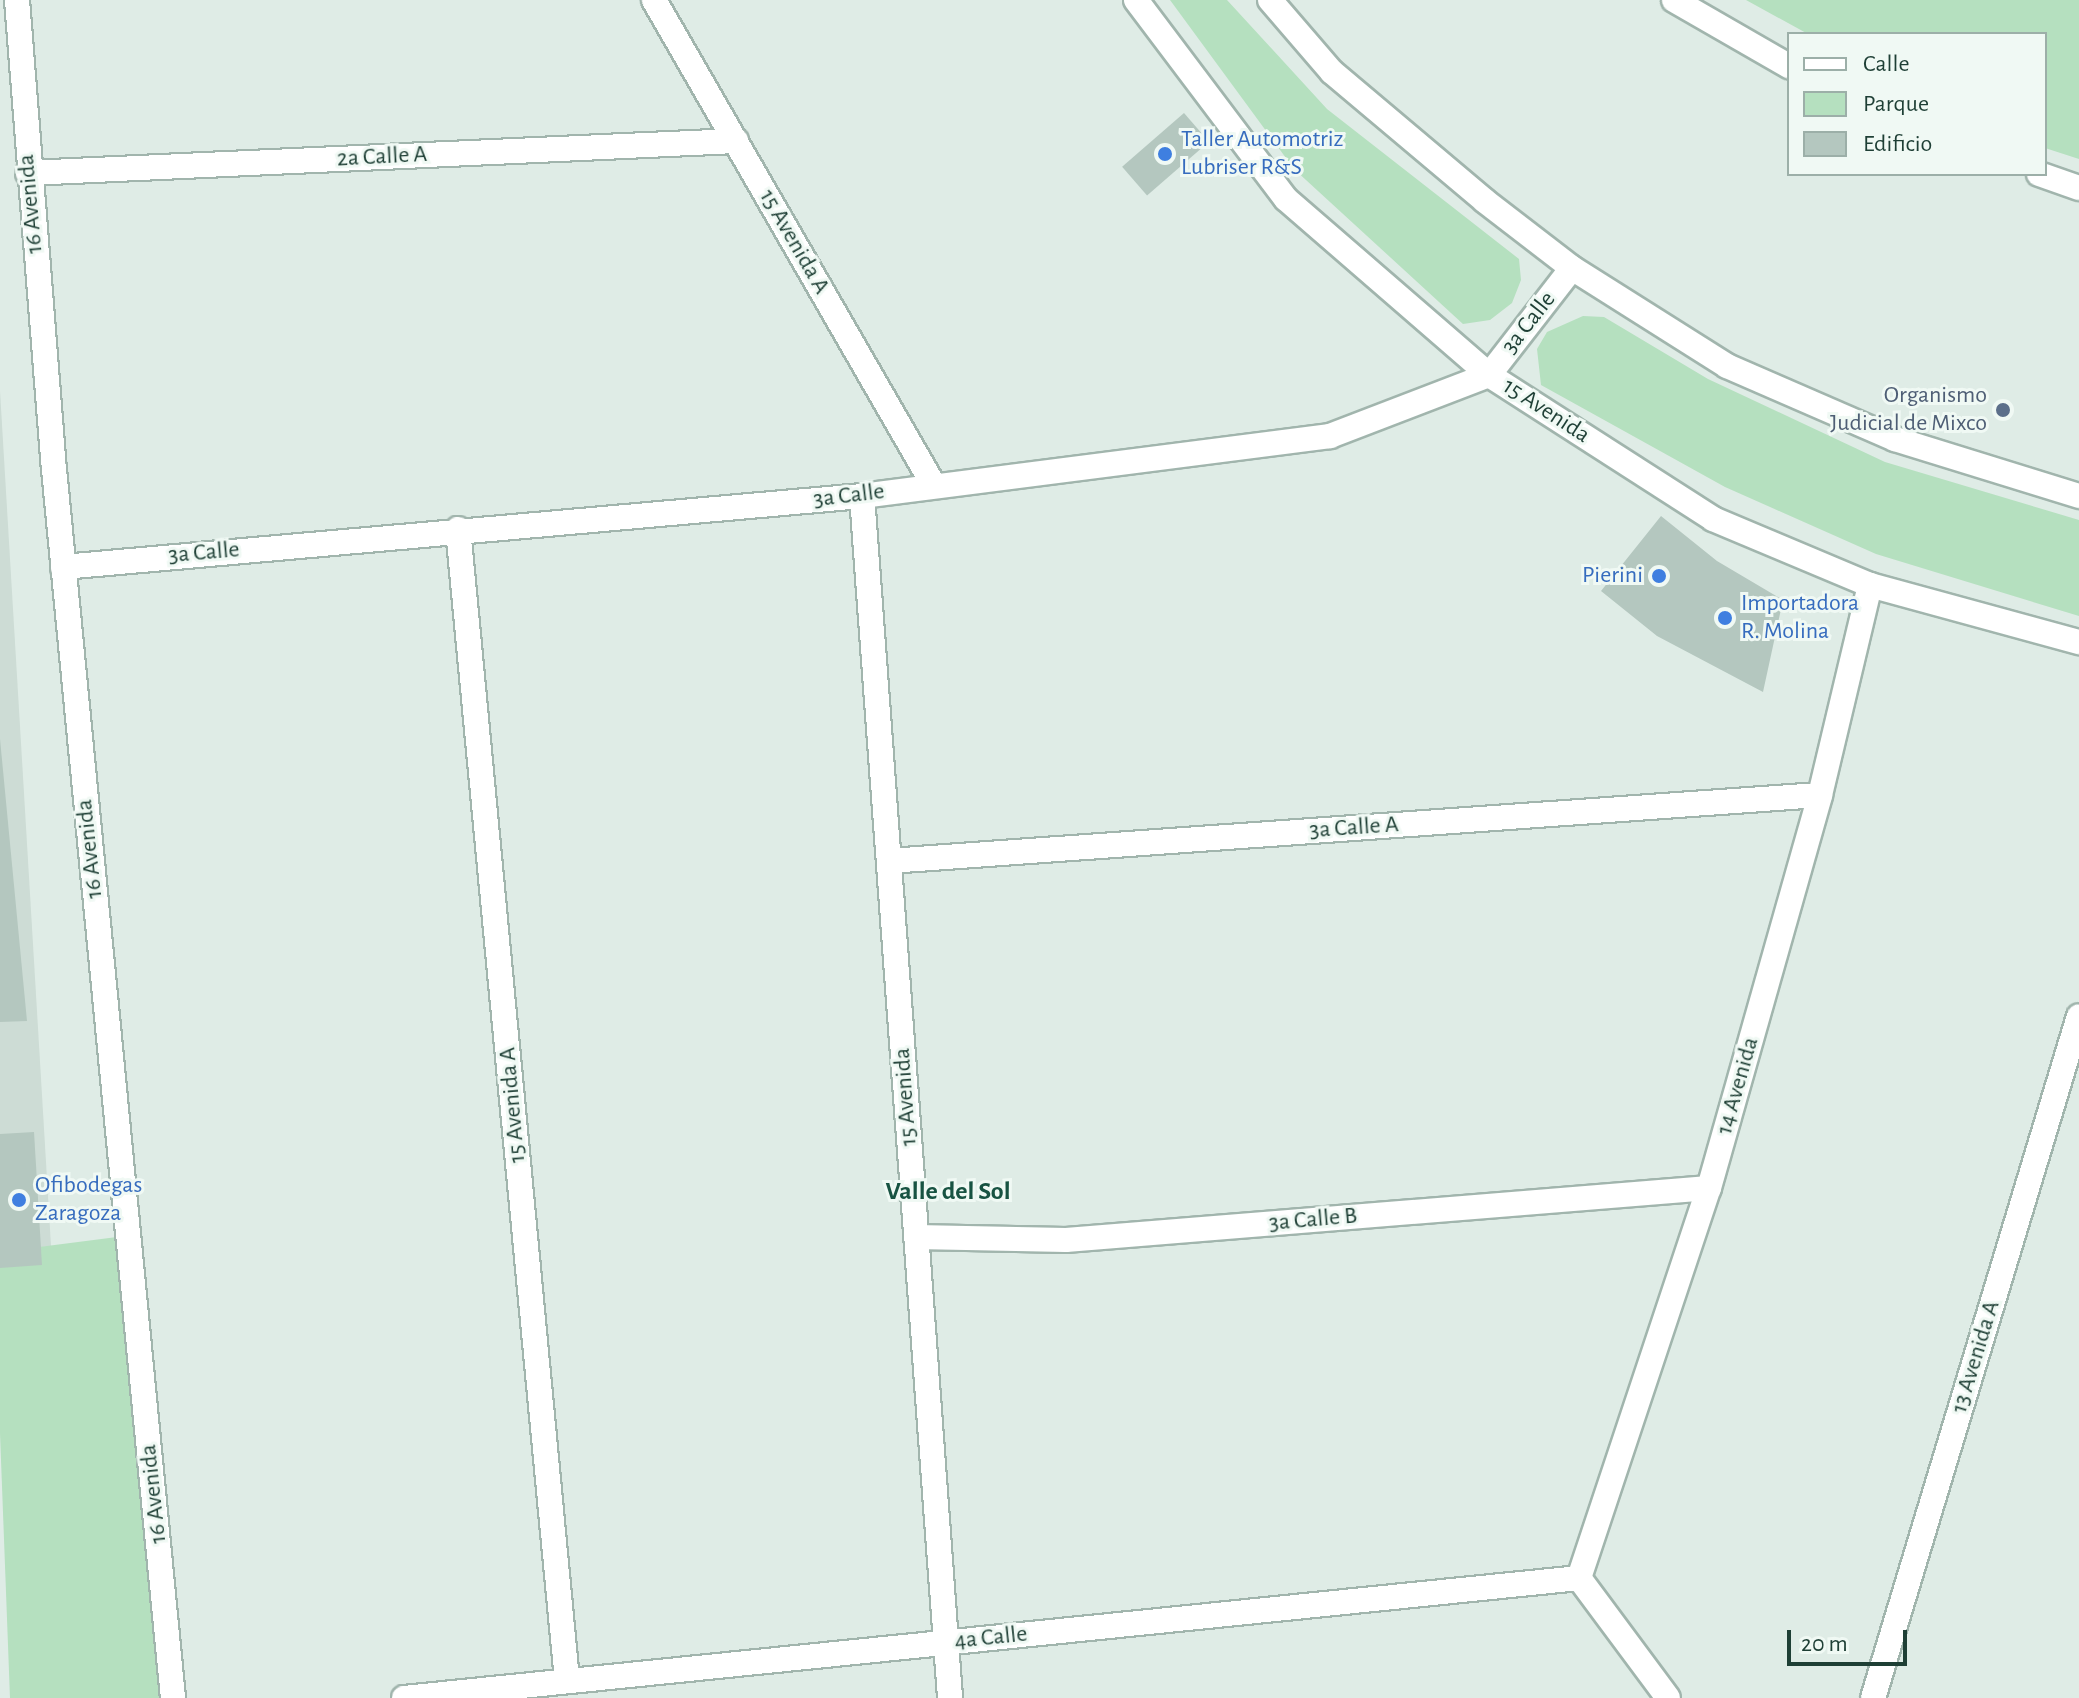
<!DOCTYPE html>
<html>
<head>
<meta charset="utf-8">
<style>
	body { margin:0 }
	#map { position:relative; width:2079px; height:1698px; overflow:hidden; background:#dfece6; font-family:"Alegreya Sans",sans-serif }
	div>[style] { position:absolute }
	.built>* { inset:0; background:#cddcd5 }
	.green>* { inset:0; background:#b5e0bf }
	.building>* { inset:0; background:#b4c7bf; transform-origin:0 0 }
	.roads { filter:drop-shadow(2px 0 #a1b5ad) drop-shadow(-2px 0 #a1b5ad) drop-shadow(0 2px #a1b5ad) drop-shadow(0 -2px #a1b5ad) }
	.minor>* { height:24px; margin:-12px; padding:0 12px; transform-origin:12px; border-radius:12px; background:#fff }
	.secondary>* { height:24px; margin:-12px; padding:0 12px; transform-origin:12px; border-radius:12px; background:#fff }
	.dots>* { width:22px; height:22px; translate:-50% -50%; box-sizing:border-box; border:4px solid #f0f9f4; border-radius:50% }
	span { translate:-50% -50%; white-space:nowrap; text-align:center; line-height:1.15; -webkit-text-stroke:6px #f0f9f4; paint-order:stroke }
	.shop-label { font-size:24px; color:#366cbe }
	.left { translate:0 -50%; text-align:left }
	.right { translate:-100% -50%; text-align:right }
	.street-label { font-size:24px; color:#1e3f35 }
	.service-label { font-size:24px; color:#4e5e75 }
	.neighbourhood-label { font-size:26px; color:#185342; font-weight:700 }
	.legend { position:absolute; left:1787px; top:32px; width:260px; height:144px; box-sizing:border-box; background:#f0f9f4; border:2px solid #9cafa8; margin:0; padding:10px 14px; list-style:none; font-size:24px; color:#1e3f35 }
	.legend li { display:flex; align-items:center; gap:16px; height:40px }
	.legend b { width:40px; border:2px solid #9cafa8 }
	.scale { position:absolute; left:1787px; top:1630px; width:120px; height:36px; box-sizing:border-box; border:4px solid #1e3f35; border-top:0; padding-left:10px; font-size:24px; line-height:28px; white-space:nowrap; color:#1e3f35; -webkit-text-stroke:6px #f0f9f4; paint-order:stroke }
</style>
</head>
<body>
<div id="map">
	<div class="built">
		<div style="clip-path:polygon(0 391px,51px 1246px,0 1252px)"></div>
	</div>
	<div class="green">
		<div style="clip-path:polygon(1170px 0,1227px 0,1327px 109px,1519px 259px,1521px 280px,1512px 303px,1490px 320px,1463px 324px,1294px 169px)"></div>
		<div style="clip-path:polygon(1746px 0,2079px 0,2079px 159px,2045px 148px,2045px 34px,1808px 34px)"></div>
		<div style="clip-path:polygon(1583px 316px,1604px 317px,1708px 379px,1885px 462px,2079px 520px,2079px 616px,1876px 554px,1725px 487px,1541px 385px,1537px 349px,1547px 332px)"></div>
		<div style="clip-path:polygon(117px 1237px,170px 1698px,10px 1698px,0 1433px,0 1252px)"></div>
	</div>
	<div class="building">
		<div style="left:1184px;top:113px;width:38px;height:82px;rotate:49deg"></div>
		<div style="clip-path:polygon(1661px 516px,1717px 561px,1783px 600px,1763px 692px,1657px 636px,1601px 591px)"></div>
		<div style="clip-path:polygon(0 739px,27px 1021px,0 1022px)"></div>
		<div style="clip-path:polygon(34px 1132px,42px 1265px,0 1268px,0 1134px)"></div>
	</div>
	<div class="roads">
		<div class="minor">
			<div style="left:17px;top:0;width:470px;rotate:85.5deg"></div>
			<div style="left:54px;top:469px;width:1235px;rotate:84.47deg"></div>
			<div style="left:654px;top:0;width:559px;rotate:60.04deg"></div>
			<div style="left:1674px;top:0;width:133px;rotate:29.9deg"></div>
			<div style="left:28px;top:173px;width:709px;rotate:-2.59deg"></div>
			<div style="left:2039px;top:174px;width:42px;rotate:19.3deg"></div>
			<div style="left:862px;top:496px;width:1205px;rotate:85.81deg"></div>
			<div style="left:458px;top:529px;width:1157px;rotate:84.59deg"></div>
			<div style="left:63px;top:567px;width:802px;rotate:-5.08deg"></div>
			<div style="left:862px;top:496px;width:472px;rotate:-7.3deg"></div>
			<div style="left:1330px;top:436px;width:170px;rotate:-21deg"></div>
			<div style="left:1489px;top:375px;width:135px;rotate:-52.2deg"></div>
			<div style="left:889px;top:861px;width:933px;rotate:-4.06deg"></div>
			<div style="left:916px;top:1237px;width:150px;rotate:1.1deg"></div>
			<div style="left:1066px;top:1240px;width:645px;rotate:-4.62deg"></div>
			<div style="left:1579px;top:1578px;width:411px;rotate:-71.6deg"></div>
			<div style="left:1709px;top:1188px;width:408px;rotate:-74.2deg"></div>
			<div style="left:1820px;top:795px;width:216px;rotate:-76.6deg"></div>
			<div style="left:1579px;top:1578px;width:149px;rotate:53.4deg"></div>
			<div style="left:404px;top:1698px;width:1181px;rotate:-5.83deg"></div>
			<div style="left:1873px;top:1698px;width:712px;rotate:-73.19deg"></div>
		</div>
		<div class="secondary">
			<div style="left:1136px;top:0;width:249px;rotate:53deg"></div>
			<div style="left:1286px;top:199px;width:269px;rotate:40.9deg"></div>
			<div style="left:1489px;top:375px;width:266px;rotate:32.7deg"></div>
			<div style="left:1713px;top:519px;width:170px;rotate:22.8deg"></div>
			<div style="left:1870px;top:585px;width:217px;rotate:15.3deg"></div>
			<div style="left:1270px;top:0;width:95px;rotate:49.3deg"></div>
			<div style="left:1332px;top:72px;width:200px;rotate:40.1deg"></div>
			<div style="left:1485px;top:201px;width:110px;rotate:37.6deg"></div>
			<div style="left:1572px;top:268px;width:183px;rotate:32.3deg"></div>
			<div style="left:1727px;top:366px;width:183px;rotate:23.5deg"></div>
			<div style="left:1895px;top:439px;width:193px;rotate:17.2deg"></div>
		</div>
	</div>
	<div class="dots">
		<div style="left:1165px;top:154px;background:#3f7fe0"></div>
		<div style="left:2003px;top:410px;background:#5c6f8a"></div>
		<div style="left:1659px;top:576px;background:#3f7fe0"></div>
		<div style="left:1725px;top:618px;background:#3f7fe0"></div>
		<div style="left:19px;top:1200px;background:#3f7fe0"></div>
	</div>
	<div class="shop-label">
		<span class="left" style="left:1181px;top:154px">Taller Automotriz<br>Lubriser R&amp;S</span>
		<span class="right" style="left:1643px;top:576px">Pierini</span>
		<span class="left" style="left:1741px;top:618px">Importadora<br>R. Molina</span>
		<span class="left" style="left:35px;top:1200px">Ofibodegas<br>Zaragoza</span>
	</div>
	<div class="street-label">
		<span style="left:382px;top:157px;rotate:-3deg">2a Calle A</span>
		<span style="left:31px;top:204px;rotate:-95deg">16 Avenida</span>
		<span style="left:794px;top:242px;rotate:60deg">15 Avenida A</span>
		<span style="left:1529px;top:323px;rotate:-52deg">3a Calle</span>
		<span style="left:1546px;top:411px;rotate:33deg">15 Avenida</span>
		<span style="left:849px;top:496px;rotate:-7deg">3a Calle</span>
		<span style="left:204px;top:553px;rotate:-5deg">3a Calle</span>
		<span style="left:1354px;top:828px;rotate:-4deg">3a Calle A</span>
		<span style="left:90px;top:849px;rotate:-96deg">16 Avenida</span>
		<span style="left:1738px;top:1086px;rotate:-74deg">14 Avenida</span>
		<span style="left:906px;top:1097px;rotate:-94deg">15 Avenida</span>
		<span style="left:513px;top:1105px;rotate:-95deg">15 Avenida A</span>
		<span style="left:1313px;top:1220px;rotate:-5deg">3a Calle B</span>
		<span style="left:1976px;top:1357px;rotate:-73deg">13 Avenida A</span>
		<span style="left:154px;top:1494px;rotate:-96deg">16 Avenida</span>
		<span style="left:991px;top:1638px;rotate:-6deg">4a Calle</span>
	</div>
	<div class="service-label">
		<span class="right" style="left:1987px;top:410px">Organismo<br>Judicial de Mixco</span>
	</div>
	<div class="neighbourhood-label">
		<span style="left:948px;top:1192px">Valle del Sol</span>
	</div>
	<ul class="legend">
	<li><b style="height:10px;background:#fff"></b>Calle</li>
	<li><b style="height:22px;background:#b5e0bf"></b>Parque</li>
	<li><b style="height:22px;background:#b4c7bf"></b>Edificio</li>
	</ul>
	<div class="scale">20 m</div>
</div>
</body>
</html>
